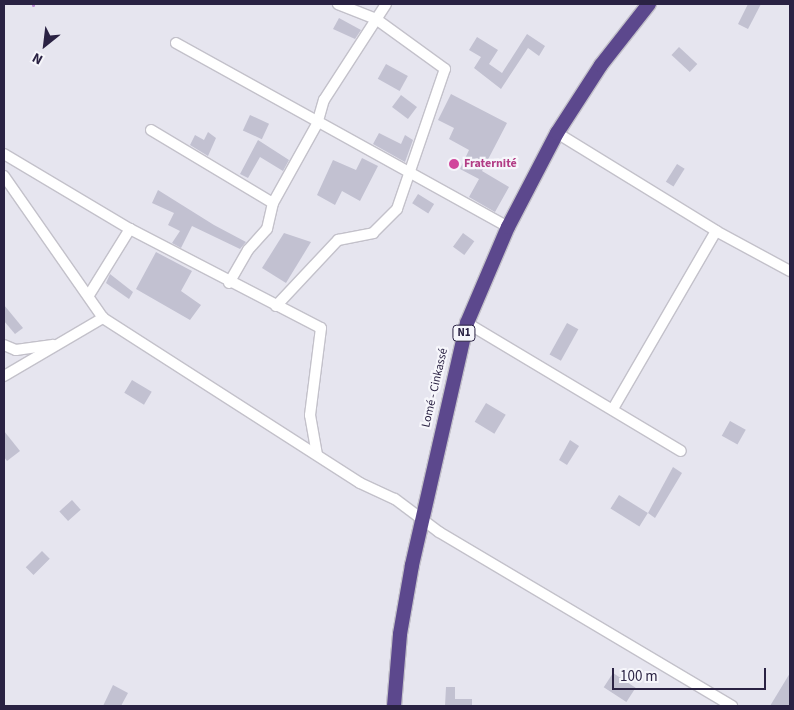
<!DOCTYPE html>
<html>
<head>
<meta charset="utf-8">
<style>
	body { margin:0 }
	#map { position:relative; width:794px; height:710px; overflow:hidden; background:#e6e5ef; font-family:"Source Sans 3",sans-serif }
	div>[style] { position:absolute }
	.stream>* { height:3px; margin:-1.5px; padding:0 1.5px; transform-origin:1.5px; border-radius:1.5px; background:#be8ad8 }
	.building>* { inset:0; background:#c2c1d1; transform-origin:0 0 }
	.roads { filter:drop-shadow(1px 0 #c3c1ca) drop-shadow(-1px 0 #c3c1ca) drop-shadow(0 1px #c3c1ca) drop-shadow(0 -1px #c3c1ca) }
	.minor>* { height:10px; margin:-5px; padding:0 5px; transform-origin:5px; border-radius:5px; background:#fff }
	.trunk>* { height:14px; margin:-7px; padding:0 7px; transform-origin:7px; border-radius:7px; background:#5c488d }
	.dots>* { width:14px; height:14px; translate:-50% -50%; box-sizing:border-box; border:2px solid #f6f6fb; border-radius:50% }
	span { translate:-50% -50%; white-space:nowrap; text-align:center; line-height:1.15; -webkit-text-stroke:4.5px #f6f6fb; paint-order:stroke }
	.shield-label span { padding:1px 4px; background:#f6f6fb; border:1px solid; border-radius:4px; -webkit-text-stroke-width:0 }
	.shield-label { font-size:11px; color:#2a2243; font-weight:700 }
	.hotel-label { font-size:12px; color:#b23c85; font-weight:700 }
	.left { translate:0 -50%; text-align:left }
	.street-label { font-size:12px; color:#2a2243 }
	.frame { position:absolute; inset:0; border:5px solid #2a2243; pointer-events:none }
	.north { position:absolute; left:20px; top:20px; width:50px; height:50px; -webkit-text-stroke:4px #f6f6fb; paint-order:stroke; rotate:209deg; font-size:14px; font-weight:700; line-height:20px; text-align:center; color:#2a2243 }
	.north::after { content:''; display:block; margin:auto; width:18px; height:22px; background:#2a2243; clip-path:polygon(50% 0,100% 100%,50% 72%,0 100%) }
	.scale { position:absolute; left:612px; top:668px; width:154px; height:22px; box-sizing:border-box; border:2px solid #2a2243; border-top:0; padding-left:6px; font-size:15px; line-height:18px; white-space:nowrap; color:#2a2243; -webkit-text-stroke:4px #f6f6fb; paint-order:stroke }
</style>
</head>
<body>
<div id="map">
	<div class="stream">
		<div style="left:33px;top:5px;width:1px;rotate:-90deg"></div>
	</div>
	<div class="building">
		<div style="clip-path:polygon(748px 4px,761px 4px,748px 29px,738px 24px)"></div>
		<div style="clip-path:polygon(339px 18px,361px 30px,355px 39px,333px 29px)"></div>
		<div style="clip-path:polygon(527px 34px,545px 46px,539px 56px,528px 48px,501px 89px,474px 68px,481px 57px,469px 50px,477px 37px,498px 50px,489px 64px,502px 73px)"></div>
		<div style="left:679px;top:47px;width:25px;height:11px;rotate:43deg"></div>
		<div style="left:386px;top:64px;width:25px;height:17px;rotate:29deg"></div>
		<div style="clip-path:polygon(451px 94px,507px 123px,482px 171px,509px 187px,495px 212px,469px 197px,479px 179px,460px 169px,469px 150px,449px 139px,454px 128px,438px 120px)"></div>
		<div style="left:401px;top:95px;width:20px;height:15px;rotate:37deg"></div>
		<div style="left:250px;top:115px;width:21px;height:17px;rotate:25deg"></div>
		<div style="clip-path:polygon(208px 132px,216px 138px,208px 156px,190px 145px,195px 135px,204px 140px)"></div>
		<div style="clip-path:polygon(379px 133px,401px 144px,405px 135px,413px 140px,405px 162px,373px 144px)"></div>
		<div style="clip-path:polygon(258px 140px,289px 160px,283px 171px,260px 157px,248px 178px,240px 174px)"></div>
		<div style="clip-path:polygon(362px 158px,378px 166px,360px 201px,342px 191px,335px 205px,317px 195px,333px 160px,356px 170px)"></div>
		<div style="left:677px;top:164px;width:9px;height:21px;rotate:32deg"></div>
		<div style="clip-path:polygon(158px 190px,214px 225px,246px 242px,240px 249px,192px 226px,181px 248px,172px 243px,180px 231px,168px 225px,174px 213px,152px 203px)"></div>
		<div style="left:418px;top:194px;width:19px;height:11px;rotate:32deg"></div>
		<div style="clip-path:polygon(284px 233px,311px 242px,286px 283px,262px 268px)"></div>
		<div style="left:463px;top:233px;width:14px;height:17px;rotate:36deg"></div>
		<div style="clip-path:polygon(156px 252px,192px 271px,181px 291px,201px 305px,190px 320px,136px 289px)"></div>
		<div style="clip-path:polygon(110px 274px,133px 292px,129px 299px,106px 283px)"></div>
		<div style="clip-path:polygon(4px 305px,23px 328px,15px 334px,4px 321px)"></div>
		<div style="left:567px;top:323px;width:13px;height:36px;rotate:29deg"></div>
		<div style="left:132px;top:380px;width:23px;height:15px;rotate:31deg"></div>
		<div style="left:486px;top:403px;width:23px;height:22px;rotate:31deg"></div>
		<div style="left:730px;top:421px;width:18px;height:17px;rotate:29deg"></div>
		<div style="clip-path:polygon(4px 431px,20px 451px,7px 461px,4px 457px)"></div>
		<div style="clip-path:polygon(570px 440px,579px 446px,567px 465px,559px 460px)"></div>
		<div style="clip-path:polygon(673px 467px,682px 473px,655px 518px,648px 513px)"></div>
		<div style="left:619px;top:495px;width:34px;height:16px;rotate:32deg"></div>
		<div style="left:72px;top:500px;width:13px;height:17px;rotate:48deg"></div>
		<div style="left:42px;top:551px;width:11px;height:23px;rotate:45deg"></div>
		<div style="left:613px;top:673px;width:27px;height:17px;rotate:33deg"></div>
		<div style="clip-path:polygon(790px 673px,790px 706px,770px 706px)"></div>
		<div style="clip-path:polygon(113px 685px,128px 693px,121px 706px,103px 706px)"></div>
		<div style="clip-path:polygon(446px 687px,455px 687px,455px 699px,472px 699px,472px 706px,445px 706px)"></div>
	</div>
	<div class="roads">
		<div class="minor">
			<div style="left:176px;top:43px;width:380px;rotate:29deg"></div>
			<div style="left:151px;top:130px;width:142px;rotate:30.9deg"></div>
			<div style="left:557px;top:133px;width:187px;rotate:31.6deg"></div>
			<div style="left:4px;top:154px;width:147px;rotate:30.8deg"></div>
			<div style="left:130px;top:229px;width:215px;rotate:27.4deg"></div>
			<div style="left:321px;top:328px;width:88px;rotate:97.2deg"></div>
			<div style="left:310px;top:415px;width:40px;rotate:80deg"></div>
			<div style="left:4px;top:176px;width:173px;rotate:55.1deg"></div>
			<div style="left:103px;top:318px;width:305px;rotate:32.7deg"></div>
			<div style="left:360px;top:483px;width:38px;rotate:25deg"></div>
			<div style="left:395px;top:499px;width:55px;rotate:36.9deg"></div>
			<div style="left:439px;top:532px;width:341px;rotate:30.7deg"></div>
			<div style="left:229px;top:283px;width:38px;rotate:-60deg"></div>
			<div style="left:248px;top:250px;width:28px;rotate:-48deg"></div>
			<div style="left:267px;top:229px;width:27px;rotate:-77deg"></div>
			<div style="left:273px;top:203px;width:90px;rotate:-60.9deg"></div>
			<div style="left:317px;top:124px;width:25px;rotate:-74deg"></div>
			<div style="left:324px;top:100px;width:114px;rotate:-57.1deg"></div>
			<div style="left:89px;top:295px;width:78px;rotate:-58.2deg"></div>
			<div style="left:276px;top:306px;width:91px;rotate:-46.8deg"></div>
			<div style="left:338px;top:240px;width:36px;rotate:-11deg"></div>
			<div style="left:373px;top:233px;width:34px;rotate:-45deg"></div>
			<div style="left:397px;top:209px;width:148px;rotate:-71.1deg"></div>
			<div style="left:445px;top:69px;width:85px;rotate:-144.1deg"></div>
			<div style="left:376px;top:19px;width:41px;rotate:-158.5deg"></div>
			<div style="left:467px;top:323px;width:249px;rotate:30.9deg"></div>
			<div style="left:4px;top:345px;width:13px;rotate:23deg"></div>
			<div style="left:16px;top:350px;width:37px;rotate:-8deg"></div>
			<div style="left:4px;top:376px;width:115px;rotate:-30.4deg"></div>
			<div style="left:614px;top:407px;width:203px;rotate:-59.9deg"></div>
			<div style="left:716px;top:231px;width:84px;rotate:28.4deg"></div>
		</div>
		<div class="trunk">
			<div style="left:394px;top:706px;width:72px;rotate:-85.2deg"></div>
			<div style="left:400px;top:634px;width:70px;rotate:-80.1deg"></div>
			<div style="left:412px;top:565px;width:248px;rotate:-77.2deg"></div>
			<div style="left:467px;top:323px;width:104px;rotate:-66.9deg"></div>
			<div style="left:508px;top:227px;width:106px;rotate:-62.5deg"></div>
			<div style="left:557px;top:133px;width:81px;rotate:-57.1deg"></div>
			<div style="left:601px;top:65px;width:78px;rotate:-51.8deg"></div>
		</div>
	</div>
	<div class="dots">
		<div style="left:454px;top:164px;background:#d1479c"></div>
	</div>
	<div class="shield-label">
		<span style="left:464px;top:333px">N1</span>
	</div>
	<div class="hotel-label">
		<span class="left" style="left:464px;top:164px">Fraternité</span>
	</div>
	<div class="street-label">
		<span style="left:435px;top:388px;rotate:-77deg">Lomé - Cinkassé</span>
	</div>
	<div class="frame"></div>
	<div class="north">N</div>
	<div class="scale">100 m</div>
</div>
</body>
</html>
